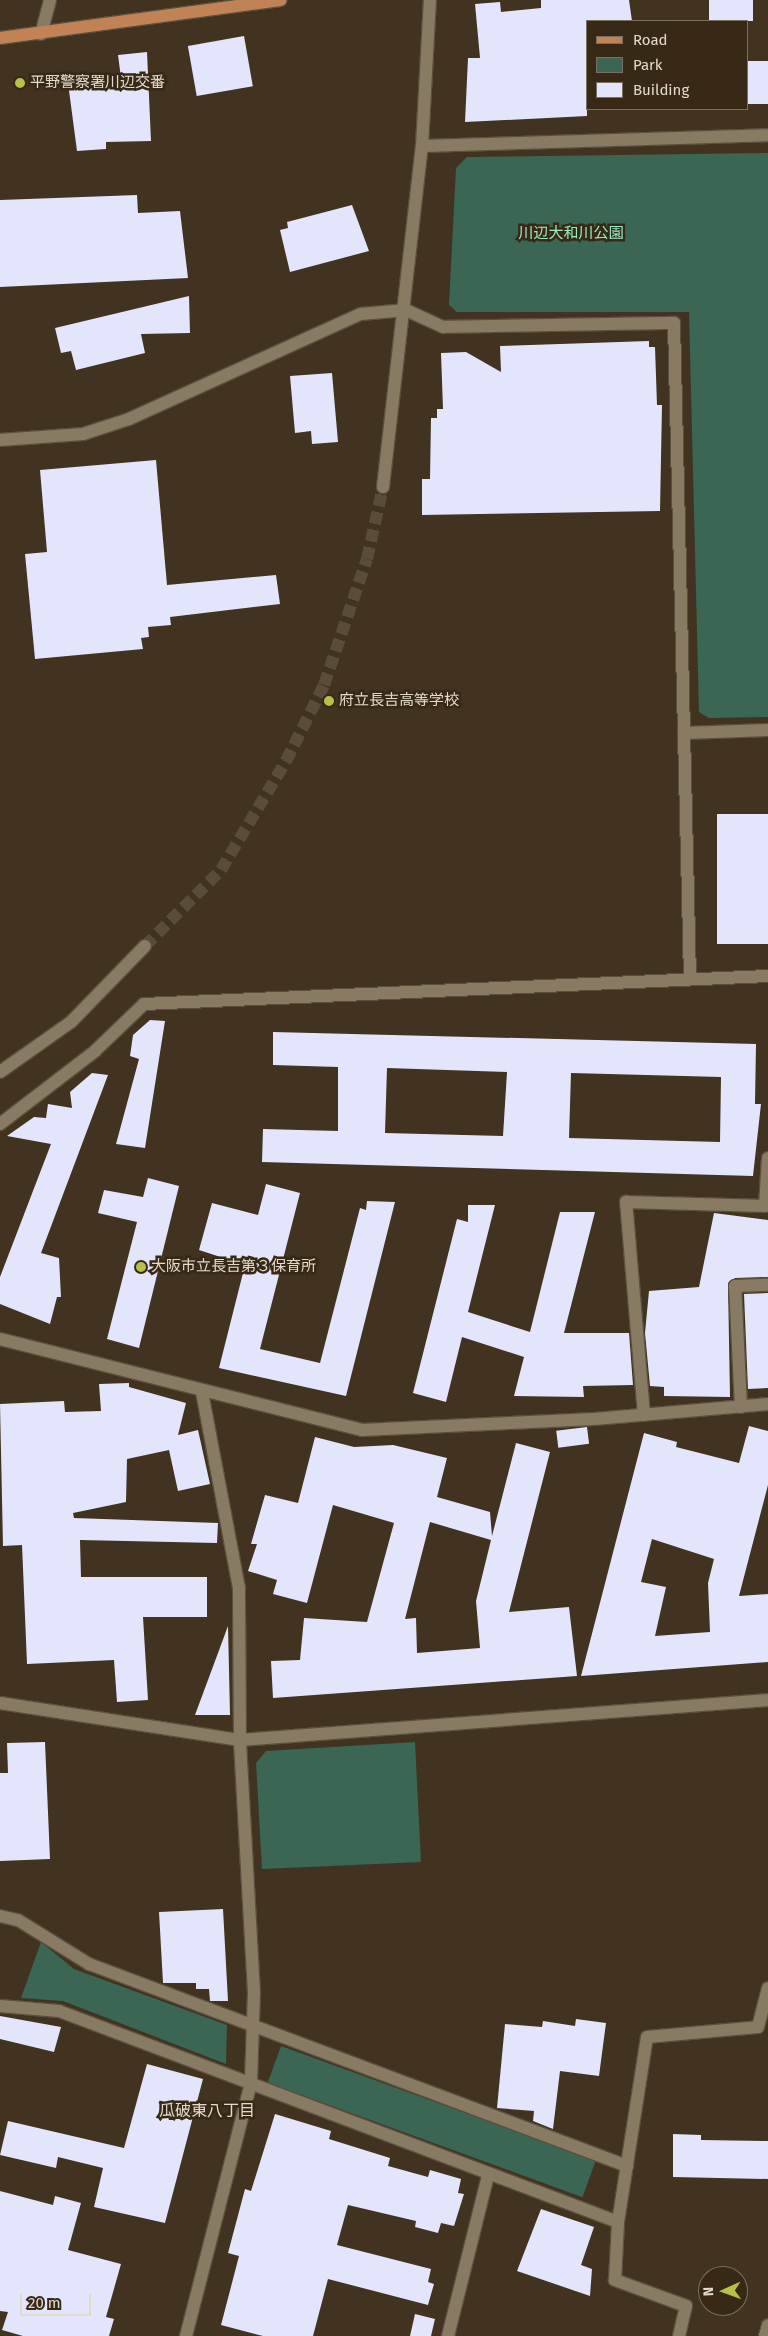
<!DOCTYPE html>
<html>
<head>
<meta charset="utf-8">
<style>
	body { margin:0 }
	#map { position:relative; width:768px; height:2336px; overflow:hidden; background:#41331f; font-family:"Fira Sans","Noto Sans JP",sans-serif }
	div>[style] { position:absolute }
	.green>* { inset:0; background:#3a6653; transform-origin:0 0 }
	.building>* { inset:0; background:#e3e5fc; transform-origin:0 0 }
	.minor-tunnel>* { height:12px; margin-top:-6px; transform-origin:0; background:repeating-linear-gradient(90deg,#594c39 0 12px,transparent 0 18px) }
	.roads { filter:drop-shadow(1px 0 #5b503e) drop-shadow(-1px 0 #5b503e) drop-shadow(0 1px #5b503e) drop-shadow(0 -1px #5b503e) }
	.minor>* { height:12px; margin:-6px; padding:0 6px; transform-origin:6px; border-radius:6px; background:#897a63 }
	.major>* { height:12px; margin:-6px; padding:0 6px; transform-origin:6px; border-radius:6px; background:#c18355 }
	.dots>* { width:14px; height:14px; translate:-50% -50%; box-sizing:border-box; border:2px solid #372915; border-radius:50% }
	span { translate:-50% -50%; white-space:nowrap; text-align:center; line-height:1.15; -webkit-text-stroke:5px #372915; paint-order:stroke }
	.poi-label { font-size:15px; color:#e2dacd }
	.left { translate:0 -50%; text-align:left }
	.park-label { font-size:15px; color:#99ebc6 }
	.neighbourhood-label { font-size:16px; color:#e2dacd }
	.legend { position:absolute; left:586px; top:20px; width:162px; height:90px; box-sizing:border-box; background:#372915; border:1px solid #7b705f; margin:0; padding:6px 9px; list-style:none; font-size:15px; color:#e2dacd }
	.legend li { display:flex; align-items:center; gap:10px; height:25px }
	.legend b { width:25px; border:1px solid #7b705f }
	.north { position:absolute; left:698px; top:2266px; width:50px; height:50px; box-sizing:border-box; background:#372915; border:1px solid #7b705f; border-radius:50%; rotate:268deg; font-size:14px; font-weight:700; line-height:20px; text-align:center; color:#e2dacd }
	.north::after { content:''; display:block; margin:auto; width:18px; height:22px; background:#b8c147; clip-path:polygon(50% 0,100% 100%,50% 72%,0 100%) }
	.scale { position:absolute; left:20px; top:2294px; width:71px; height:22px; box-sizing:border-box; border:2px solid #e2dacd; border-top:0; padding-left:6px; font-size:15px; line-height:18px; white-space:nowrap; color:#e2dacd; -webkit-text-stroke:4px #372915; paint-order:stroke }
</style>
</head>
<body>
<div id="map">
	<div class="green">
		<div style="clip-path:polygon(768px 153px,768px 717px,709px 718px,699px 712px,689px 312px,457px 312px,449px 305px,456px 168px,467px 157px)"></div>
		<div style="clip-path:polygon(415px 1742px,421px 1862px,262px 1869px,256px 1763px,266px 1751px)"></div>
		<div style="clip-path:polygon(41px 1942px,74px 1969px,227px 2025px,226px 2064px,63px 2001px,21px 1998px)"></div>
		<div style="left:281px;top:2046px;width:335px;height:39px;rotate:20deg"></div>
	</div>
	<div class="building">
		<div style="clip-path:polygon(541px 0,629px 0,632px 21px,587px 21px,587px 116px,465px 122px,468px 58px,480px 58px,475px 4px,500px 2px,501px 12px,541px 8px)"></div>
		<div style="left:709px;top:0;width:44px;height:21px"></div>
		<div style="left:244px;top:36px;width:51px;height:57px;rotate:80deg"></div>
		<div style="clip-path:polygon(147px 52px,151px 141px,106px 142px,106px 149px,77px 151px,68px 83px,121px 78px,118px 55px)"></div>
		<div style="left:747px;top:61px;width:21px;height:43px"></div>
		<div style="clip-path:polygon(137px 195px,138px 213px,180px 211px,188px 278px,0 287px,0 200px)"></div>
		<div style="clip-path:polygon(352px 205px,369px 251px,290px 272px,280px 230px,288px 228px,287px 222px)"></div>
		<div style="clip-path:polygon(189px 296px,190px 333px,141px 334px,145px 353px,76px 370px,71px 351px,61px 353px,55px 328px)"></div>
		<div style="clip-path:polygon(649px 341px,649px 347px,655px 347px,657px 405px,662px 405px,660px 511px,422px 515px,422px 479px,430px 479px,431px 418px,437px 418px,437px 409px,443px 409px,441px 353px,466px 352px,501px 372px,500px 346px)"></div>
		<div style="clip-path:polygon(332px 373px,338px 442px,312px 444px,311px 431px,295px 433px,290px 376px)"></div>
		<div style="clip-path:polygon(156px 460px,167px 585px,276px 575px,280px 604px,170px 617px,171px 625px,148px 627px,149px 637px,141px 638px,143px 649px,35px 659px,25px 554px,47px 552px,40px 470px)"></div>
		<div style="left:768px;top:814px;width:130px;height:51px;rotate:90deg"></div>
		<div style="clip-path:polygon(150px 1020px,165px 1021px,145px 1148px,116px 1144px,139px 1059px,130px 1056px,133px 1035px)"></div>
		<div style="clip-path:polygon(evenodd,273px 1032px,756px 1044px,755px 1104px,761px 1104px,753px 1176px,262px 1162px,263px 1129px,338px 1131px,338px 1067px,273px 1065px,273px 1032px,387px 1068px,507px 1072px,503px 1136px,385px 1133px,387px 1068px,273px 1032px,571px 1073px,721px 1077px,720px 1142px,569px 1138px,571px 1073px)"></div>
		<div style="clip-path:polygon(92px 1073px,108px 1075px,41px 1253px,59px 1258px,61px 1297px,57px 1297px,50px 1324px,0 1304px,0 1277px,51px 1144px,7px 1136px,34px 1117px,46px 1118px,48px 1104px,72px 1108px,70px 1092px)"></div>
		<div style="clip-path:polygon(148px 1178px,179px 1186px,139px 1348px,107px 1339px,137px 1222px,98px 1213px,104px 1190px,143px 1197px)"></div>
		<div style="clip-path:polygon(266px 1184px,300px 1193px,260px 1349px,320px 1363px,360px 1208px,366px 1210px,367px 1201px,395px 1202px,346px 1396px,219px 1368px,245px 1265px,199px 1250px,212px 1203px,258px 1215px)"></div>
		<div style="clip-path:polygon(468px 1205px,495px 1205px,468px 1312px,530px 1332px,560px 1212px,595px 1212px,564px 1333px,629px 1333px,633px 1385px,583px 1386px,584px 1397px,514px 1396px,524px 1357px,462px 1337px,446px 1402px,413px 1393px,457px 1219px,468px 1222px)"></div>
		<div style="clip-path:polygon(714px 1213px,768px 1220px,768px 1277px,735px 1278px,728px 1283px,730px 1397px,664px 1396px,664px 1387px,650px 1386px,645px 1333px,649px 1291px,699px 1287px)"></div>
		<div style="clip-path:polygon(768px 1293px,768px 1388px,748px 1389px,744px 1294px)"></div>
		<div style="clip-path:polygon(129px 1383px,129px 1387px,186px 1403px,178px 1435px,198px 1430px,210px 1484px,178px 1491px,169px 1450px,127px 1459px,126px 1502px,73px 1513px,74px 1518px,218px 1523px,217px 1543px,80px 1540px,81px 1577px,207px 1577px,207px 1617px,143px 1617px,148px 1700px,117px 1702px,114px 1660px,27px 1664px,22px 1545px,3px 1546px,0 1404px,64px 1401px,65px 1412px,101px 1411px,99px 1384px)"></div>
		<div style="clip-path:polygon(evenodd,749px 1426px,768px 1431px,768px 1485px,739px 1596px,768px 1594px,768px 1662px,581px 1676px,644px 1433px,677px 1442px,676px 1447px,739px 1463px,749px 1426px,652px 1539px,714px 1559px,708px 1583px,710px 1632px,655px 1636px,666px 1587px,641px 1582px,652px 1539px)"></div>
		<div style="left:587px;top:1427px;width:17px;height:31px;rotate:83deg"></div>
		<div style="clip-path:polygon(evenodd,315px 1437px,354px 1447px,393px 1445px,447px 1458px,437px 1497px,490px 1512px,492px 1536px,516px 1443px,550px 1452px,509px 1612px,569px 1607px,577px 1676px,273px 1698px,271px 1661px,300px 1660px,304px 1618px,367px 1622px,394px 1523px,333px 1505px,307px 1603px,273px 1594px,277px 1580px,248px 1571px,257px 1544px,251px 1544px,265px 1495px,298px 1503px,315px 1437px,430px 1522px,491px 1540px,476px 1601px,480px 1648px,417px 1653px,416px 1618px,405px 1619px,430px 1522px)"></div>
		<div style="clip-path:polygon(228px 1626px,230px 1715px,195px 1715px)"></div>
		<div style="clip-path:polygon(45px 1742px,50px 1859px,0 1861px,0 1773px,8px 1773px,7px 1743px)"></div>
		<div style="clip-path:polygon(223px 1909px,228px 2001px,210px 2001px,209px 1989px,196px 1989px,196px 1983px,163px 1983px,159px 1912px)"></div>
		<div style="clip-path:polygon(0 2016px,61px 2027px,54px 2052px,0 2039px)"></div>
		<div style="clip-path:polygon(576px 2019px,606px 2023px,599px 2076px,560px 2071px,553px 2129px,533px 2121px,534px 2111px,497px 2108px,505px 2024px,542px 2027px,543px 2021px,575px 2026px)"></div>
		<div style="clip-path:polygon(147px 2064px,203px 2079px,165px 2223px,94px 2207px,103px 2168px,58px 2157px,56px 2168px,0 2155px,8px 2121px,124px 2148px)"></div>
		<div style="clip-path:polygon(275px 2114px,331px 2131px,329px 2139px,390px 2158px,388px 2166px,428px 2177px,430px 2170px,461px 2179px,458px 2193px,464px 2194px,454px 2226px,441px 2223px,438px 2233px,415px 2227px,416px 2221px,348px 2205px,337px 2245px,431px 2269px,428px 2282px,434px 2284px,428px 2305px,328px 2279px,313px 2336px,263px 2336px,221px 2325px,239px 2256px,228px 2253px,245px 2189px,251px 2191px)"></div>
		<div style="clip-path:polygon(673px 2134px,701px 2135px,701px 2140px,768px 2141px,768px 2179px,673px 2177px)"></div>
		<div style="clip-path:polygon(0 2191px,53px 2205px,55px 2196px,81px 2203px,68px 2250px,121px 2264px,106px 2317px,114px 2319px,109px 2336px,23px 2336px,2px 2330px,8px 2312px,0 2311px)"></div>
		<div style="clip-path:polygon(541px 2209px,594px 2227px,581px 2265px,592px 2269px,590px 2296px,517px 2271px)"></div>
		<div style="clip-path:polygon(415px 2314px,435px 2319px,431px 2336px,410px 2336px)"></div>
	</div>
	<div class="minor-tunnel">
		<div style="left:145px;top:946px;width:107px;rotate:-45deg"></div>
		<div style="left:221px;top:870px;width:127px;rotate:-59.2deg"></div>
		<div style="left:286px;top:761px;width:85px;rotate:-63.4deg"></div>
		<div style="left:324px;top:685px;width:133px;rotate:-71.2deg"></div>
		<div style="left:367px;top:559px;width:74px;rotate:-77.5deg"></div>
	</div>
	<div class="roads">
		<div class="minor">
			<div style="left:41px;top:34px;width:35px;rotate:-75deg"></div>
			<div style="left:422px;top:146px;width:346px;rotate:-1.8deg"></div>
			<div style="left:0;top:440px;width:83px;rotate:-4.1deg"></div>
			<div style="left:83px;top:434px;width:48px;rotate:-18.1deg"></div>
			<div style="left:129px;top:419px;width:255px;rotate:-24.4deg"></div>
			<div style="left:361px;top:314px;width:45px;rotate:-5.1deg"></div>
			<div style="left:406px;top:310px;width:41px;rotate:24.7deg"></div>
			<div style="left:443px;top:327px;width:231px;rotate:-1deg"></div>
			<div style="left:674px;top:323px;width:655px;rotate:88.6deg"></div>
			<div style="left:383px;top:487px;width:343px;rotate:-83.5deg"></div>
			<div style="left:422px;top:146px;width:146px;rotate:-86.9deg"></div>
			<div style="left:684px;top:733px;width:84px;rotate:-2deg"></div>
			<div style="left:0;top:1072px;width:87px;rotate:-35.2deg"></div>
			<div style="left:71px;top:1022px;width:106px;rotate:-45.8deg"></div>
			<div style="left:0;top:1124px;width:120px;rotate:-37.5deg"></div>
			<div style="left:95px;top:1051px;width:68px;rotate:-43.8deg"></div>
			<div style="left:144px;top:1004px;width:625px;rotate:-2.57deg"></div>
			<div style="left:0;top:1339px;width:373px;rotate:14.1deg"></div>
			<div style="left:362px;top:1430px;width:232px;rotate:-2.7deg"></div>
			<div style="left:594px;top:1419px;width:175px;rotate:-4.9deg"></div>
			<div style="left:741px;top:1407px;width:121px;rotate:-92.8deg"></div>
			<div style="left:735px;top:1286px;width:33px;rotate:-2deg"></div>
			<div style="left:644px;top:1415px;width:214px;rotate:-94.8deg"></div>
			<div style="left:626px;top:1202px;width:139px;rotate:1.6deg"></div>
			<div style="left:765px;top:1206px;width:48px;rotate:-86.4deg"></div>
			<div style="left:0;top:1703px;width:243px;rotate:8.8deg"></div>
			<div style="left:240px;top:1740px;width:530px;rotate:-4.33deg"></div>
			<div style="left:0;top:1916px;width:18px;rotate:13deg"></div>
			<div style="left:18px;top:1920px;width:84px;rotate:31.8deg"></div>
			<div style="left:89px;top:1964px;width:575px;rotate:20.58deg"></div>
			<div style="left:0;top:2006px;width:59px;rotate:4.8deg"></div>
			<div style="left:59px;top:2011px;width:597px;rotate:20.68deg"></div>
			<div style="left:186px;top:2336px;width:262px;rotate:-75.6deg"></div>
			<div style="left:251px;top:2082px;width:89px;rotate:-88.1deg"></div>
			<div style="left:254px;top:1993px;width:253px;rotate:-93.2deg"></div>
			<div style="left:240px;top:1740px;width:152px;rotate:-90.4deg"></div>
			<div style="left:239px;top:1588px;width:198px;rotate:-100.7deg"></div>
			<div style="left:448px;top:2336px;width:166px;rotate:-76deg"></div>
			<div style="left:679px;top:2336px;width:31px;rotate:-77deg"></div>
			<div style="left:686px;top:2306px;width:76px;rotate:-159.9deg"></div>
			<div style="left:615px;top:2280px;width:58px;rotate:-87deg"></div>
			<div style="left:618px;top:2222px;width:187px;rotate:-81.1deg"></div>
			<div style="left:647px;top:2037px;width:111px;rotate:-5.1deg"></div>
			<div style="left:758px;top:2027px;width:40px;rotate:-75.6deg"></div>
			<div style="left:765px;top:2336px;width:11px;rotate:-75deg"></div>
		</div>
		<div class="major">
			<div style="left:0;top:38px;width:283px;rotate:-7.7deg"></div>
		</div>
	</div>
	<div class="dots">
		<div style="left:20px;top:83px;background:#b8c147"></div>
		<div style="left:329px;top:701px;background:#b8c147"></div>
		<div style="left:141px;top:1267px;background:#b8c147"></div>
	</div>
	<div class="poi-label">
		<span class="left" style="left:30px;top:83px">平野警察署川辺交番</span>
		<span class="left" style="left:339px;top:701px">府立長吉高等学校</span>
		<span class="left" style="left:151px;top:1267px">大阪市立長吉第３保育所</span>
	</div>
	<div class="park-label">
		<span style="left:571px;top:234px">川辺大和川公園</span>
	</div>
	<div class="neighbourhood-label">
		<span style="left:207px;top:2111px">瓜破東八丁目</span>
	</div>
	<ul class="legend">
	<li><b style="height:6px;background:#c18355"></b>Road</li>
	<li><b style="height:14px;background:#3a6653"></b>Park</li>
	<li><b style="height:14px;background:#e3e5fc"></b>Building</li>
	</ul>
	<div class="north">N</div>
	<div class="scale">20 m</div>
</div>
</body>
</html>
